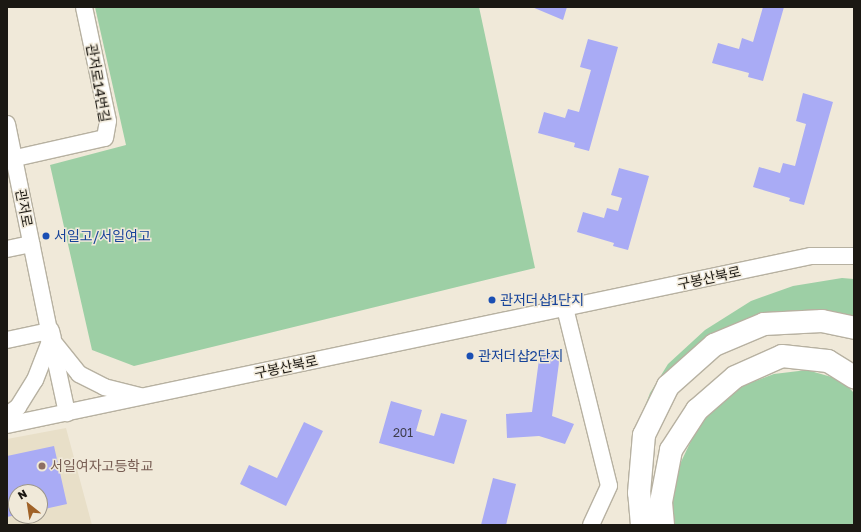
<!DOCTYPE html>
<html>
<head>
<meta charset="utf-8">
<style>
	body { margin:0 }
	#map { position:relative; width:861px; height:532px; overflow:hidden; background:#f0e9d9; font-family:"Golos Text","Noto Sans KR",sans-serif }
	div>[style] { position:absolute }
	.built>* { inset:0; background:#e8dfc8 }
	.green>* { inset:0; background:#9dcfa5 }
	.building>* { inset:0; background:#a9abf5 }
	.roads { filter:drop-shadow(1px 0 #b7b1a1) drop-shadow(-1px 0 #b7b1a1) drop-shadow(0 1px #b7b1a1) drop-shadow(0 -1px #b7b1a1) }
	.minor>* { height:16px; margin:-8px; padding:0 8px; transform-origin:8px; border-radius:8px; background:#fff }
	.major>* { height:20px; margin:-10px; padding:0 10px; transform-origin:10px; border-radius:10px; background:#fff }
	.highway>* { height:22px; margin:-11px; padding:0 11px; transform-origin:11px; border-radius:11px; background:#fff }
	.dots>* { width:11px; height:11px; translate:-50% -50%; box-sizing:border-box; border:2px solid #f0e9d9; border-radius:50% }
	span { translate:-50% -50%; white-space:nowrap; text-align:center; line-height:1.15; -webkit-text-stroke:3px #f0e9d9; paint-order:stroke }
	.number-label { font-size:12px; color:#3e3d4c }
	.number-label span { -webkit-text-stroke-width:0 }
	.street-label { font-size:14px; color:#1b1813 }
	.transit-label { font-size:14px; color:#164399 }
	.left { translate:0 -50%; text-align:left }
	.education-label { font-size:14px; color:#785e54 }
	.frame { position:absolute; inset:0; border:8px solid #1b1813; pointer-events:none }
	.north { position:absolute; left:8px; top:484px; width:40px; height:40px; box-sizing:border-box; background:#f0e9d9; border:1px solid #9b958a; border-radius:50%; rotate:330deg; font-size:11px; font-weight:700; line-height:16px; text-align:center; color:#1b1813 }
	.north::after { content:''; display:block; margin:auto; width:14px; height:18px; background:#a06227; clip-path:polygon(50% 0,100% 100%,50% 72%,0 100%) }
</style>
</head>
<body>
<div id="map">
	<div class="built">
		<div style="clip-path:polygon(evenodd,66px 428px,92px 525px,7px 525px,7px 439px,66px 428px,16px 492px,40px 492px,40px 516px,16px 516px,16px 492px)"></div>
	</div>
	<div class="green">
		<div style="clip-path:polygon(95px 7px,479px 7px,535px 268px,134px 366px,92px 350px,50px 165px,126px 145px)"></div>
		<div style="clip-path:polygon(842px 278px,854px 279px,854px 320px,712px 340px,635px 432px,650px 393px,668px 364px,705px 330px,751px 301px,793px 286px)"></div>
		<div style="clip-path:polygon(807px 370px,842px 380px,854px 393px,854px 525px,671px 525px,669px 512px,680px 464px,699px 424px,734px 389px,774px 374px)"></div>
	</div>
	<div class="building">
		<div style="clip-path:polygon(532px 7px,567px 7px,563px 20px)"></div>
		<div style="clip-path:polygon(763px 7px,784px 7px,763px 81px,748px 77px,749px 73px,712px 63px,718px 43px,739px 49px,742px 38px,753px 42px)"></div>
		<div style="clip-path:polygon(588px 39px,618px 47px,589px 151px,574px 147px,575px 143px,538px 133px,544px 112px,565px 118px,568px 109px,579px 112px,591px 70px,580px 67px)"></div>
		<div style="clip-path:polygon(803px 93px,833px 102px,804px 205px,789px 201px,790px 198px,753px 187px,759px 167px,780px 173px,783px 163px,795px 166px,806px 124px,796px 121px)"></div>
		<div style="clip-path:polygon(619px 168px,649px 176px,628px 250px,613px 246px,614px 243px,577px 232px,583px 212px,604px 218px,607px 208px,618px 211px,622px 198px,611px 195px)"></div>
		<div style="clip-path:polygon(540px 352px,560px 355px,552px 416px,574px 424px,565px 444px,539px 436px,507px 438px,506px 414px,532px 412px)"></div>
		<div style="clip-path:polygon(391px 401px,422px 410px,416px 431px,434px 436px,441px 413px,467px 420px,454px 464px,379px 443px)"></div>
		<div style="clip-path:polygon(304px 422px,323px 431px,286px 506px,240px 484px,249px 465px,277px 478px)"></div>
		<div style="clip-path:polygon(54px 446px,67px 504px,40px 510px,40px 492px,16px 492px,16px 515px,7px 517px,7px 456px)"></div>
		<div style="clip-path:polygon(493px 478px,516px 484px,506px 525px,481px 525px)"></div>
	</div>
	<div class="roads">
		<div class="minor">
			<div style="left:7px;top:124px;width:211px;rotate:78.5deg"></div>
			<div style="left:49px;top:331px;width:43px;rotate:167.9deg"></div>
			<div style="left:7px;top:160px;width:100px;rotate:-12.7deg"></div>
			<div style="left:105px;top:138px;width:17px;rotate:-80deg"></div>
			<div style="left:108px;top:121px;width:116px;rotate:-101.9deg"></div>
			<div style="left:7px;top:249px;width:25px;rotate:-12deg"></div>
			<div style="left:565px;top:308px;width:183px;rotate:76.1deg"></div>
			<div style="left:609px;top:486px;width:43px;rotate:114.8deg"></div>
			<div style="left:51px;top:339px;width:45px;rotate:51.3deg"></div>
			<div style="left:79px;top:374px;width:28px;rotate:27deg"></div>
			<div style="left:104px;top:387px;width:37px;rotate:14deg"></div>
			<div style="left:51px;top:339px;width:76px;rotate:77.8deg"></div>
			<div style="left:7px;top:415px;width:14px;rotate:-36deg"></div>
			<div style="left:18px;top:407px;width:32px;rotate:-58deg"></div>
			<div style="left:35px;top:380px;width:44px;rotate:-68.7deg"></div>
			<div style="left:7px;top:425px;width:822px;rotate:-11.87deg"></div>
			<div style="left:811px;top:256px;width:43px"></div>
		</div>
		<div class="major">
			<div style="left:49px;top:331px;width:8px;rotate:76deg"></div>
		</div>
		<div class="highway">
			<div style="left:642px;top:525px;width:32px;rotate:-95deg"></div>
			<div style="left:639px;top:493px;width:58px;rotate:-85.1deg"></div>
			<div style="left:644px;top:435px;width:55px;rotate:-63.9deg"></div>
			<div style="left:668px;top:386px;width:62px;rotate:-41.7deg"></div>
			<div style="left:714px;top:345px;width:54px;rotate:-22.8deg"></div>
			<div style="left:764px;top:324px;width:58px;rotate:-3deg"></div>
			<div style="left:822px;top:321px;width:33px;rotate:12deg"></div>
			<div style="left:663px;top:525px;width:23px;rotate:-95deg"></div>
			<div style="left:661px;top:502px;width:53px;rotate:-79.1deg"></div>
			<div style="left:671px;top:450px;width:48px;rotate:-57deg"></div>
			<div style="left:697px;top:410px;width:50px;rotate:-41deg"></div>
			<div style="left:735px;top:377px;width:51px;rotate:-24.1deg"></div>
			<div style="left:782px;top:356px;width:46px;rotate:6.2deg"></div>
			<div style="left:828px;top:361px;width:31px;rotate:32deg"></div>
		</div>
	</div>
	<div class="dots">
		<div style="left:46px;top:236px;background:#1a4fb4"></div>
		<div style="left:492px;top:300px;background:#1a4fb4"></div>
		<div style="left:470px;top:356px;background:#1a4fb4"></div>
		<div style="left:42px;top:466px;background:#8d6e63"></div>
	</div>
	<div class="number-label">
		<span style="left:403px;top:433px">201</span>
	</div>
	<div class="street-label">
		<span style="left:98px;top:83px;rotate:80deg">관저로14번길</span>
		<span style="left:24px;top:208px;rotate:79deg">관저로</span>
		<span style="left:709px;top:278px;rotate:-12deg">구봉산북로</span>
		<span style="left:286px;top:367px;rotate:-12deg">구봉산북로</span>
	</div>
	<div class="transit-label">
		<span class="left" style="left:54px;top:236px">서일고/서일여고</span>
		<span class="left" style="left:500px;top:300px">관저더샵1단지</span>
		<span class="left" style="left:478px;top:356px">관저더샵2단지</span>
	</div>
	<div class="education-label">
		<span class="left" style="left:50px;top:466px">서일여자고등학교</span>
	</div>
	<div class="frame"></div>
	<div class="north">N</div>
</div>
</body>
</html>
